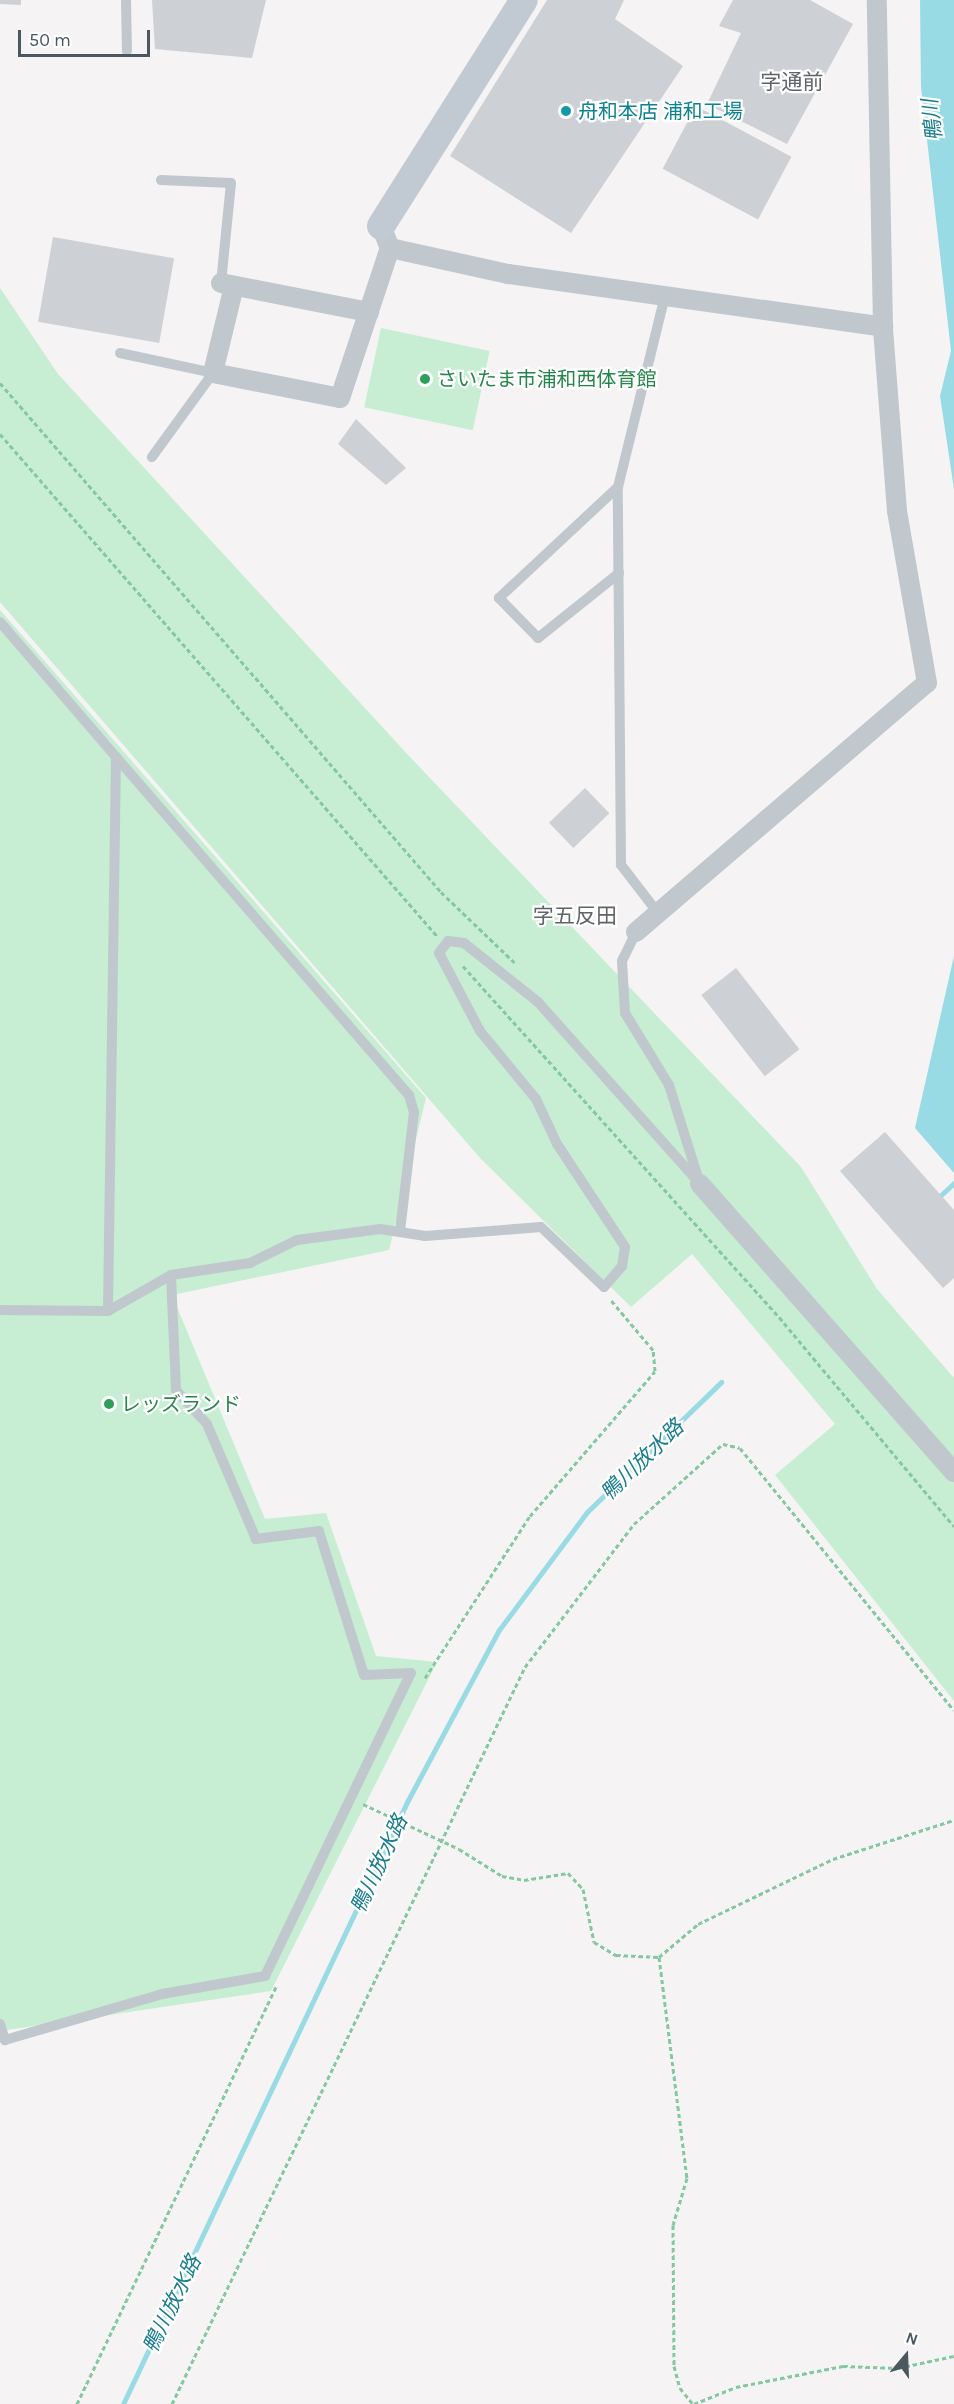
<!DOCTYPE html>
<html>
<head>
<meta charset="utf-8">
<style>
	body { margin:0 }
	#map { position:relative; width:954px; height:2404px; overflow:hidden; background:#f5f3f3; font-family:Karla,"Noto Sans JP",sans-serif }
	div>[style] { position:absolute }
	.green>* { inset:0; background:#c7edd3; transform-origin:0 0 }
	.water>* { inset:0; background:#98dbe5 }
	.stream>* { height:5px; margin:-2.5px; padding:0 2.5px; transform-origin:2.5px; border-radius:2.5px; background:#98dbe5 }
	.building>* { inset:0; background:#cdd0d4; transform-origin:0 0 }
	.path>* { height:3px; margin-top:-1.5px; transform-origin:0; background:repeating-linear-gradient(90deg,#82c8a0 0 4.5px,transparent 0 7.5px) }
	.lane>* { height:10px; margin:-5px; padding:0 5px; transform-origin:5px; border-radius:5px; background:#c0c8cd }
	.street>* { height:20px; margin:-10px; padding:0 10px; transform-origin:10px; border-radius:10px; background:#c0c8cd }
	.secondary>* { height:28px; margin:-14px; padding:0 14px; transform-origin:14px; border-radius:14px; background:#c1cad2 }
	.dots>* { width:16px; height:16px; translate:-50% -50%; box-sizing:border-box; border:3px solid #fff; border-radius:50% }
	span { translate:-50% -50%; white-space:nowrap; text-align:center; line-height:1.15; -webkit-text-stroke:4.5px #fff; paint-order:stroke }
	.culture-label { font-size:20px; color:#0d838f }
	.left { translate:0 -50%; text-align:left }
	.leisure-label { font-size:20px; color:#27864d }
	.neighbourhood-label { font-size:21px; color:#606367 }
	.water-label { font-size:21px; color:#1a7d8d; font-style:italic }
	.north { position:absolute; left:876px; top:2326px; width:60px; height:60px; -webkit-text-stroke:4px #fff; paint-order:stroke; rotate:19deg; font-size:16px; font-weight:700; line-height:24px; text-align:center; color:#4c575f }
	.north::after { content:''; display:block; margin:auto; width:21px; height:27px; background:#4c575f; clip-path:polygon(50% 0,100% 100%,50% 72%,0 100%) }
	.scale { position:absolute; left:18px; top:30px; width:132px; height:27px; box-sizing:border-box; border:3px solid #4c575f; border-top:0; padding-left:8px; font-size:18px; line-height:21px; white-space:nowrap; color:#4c575f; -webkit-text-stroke:4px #fff; paint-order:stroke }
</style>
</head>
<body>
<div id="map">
	<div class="green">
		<div style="clip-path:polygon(0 288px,58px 374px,409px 756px,801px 1167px,877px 1289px,954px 1378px,954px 1701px,775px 1475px,835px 1424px,692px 1254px,631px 1307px,480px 1158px,0 602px)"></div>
		<div style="left:381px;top:328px;width:111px;height:81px;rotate:12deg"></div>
		<div style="clip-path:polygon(0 610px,426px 1098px,389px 1250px,172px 1295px,265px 1519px,326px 1513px,376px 1656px,437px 1662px,271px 1991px,0 2031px)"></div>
	</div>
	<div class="water">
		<div style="clip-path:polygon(920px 0,954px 0,954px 489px,940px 396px,951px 351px,921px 87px)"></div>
		<div style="clip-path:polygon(954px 956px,954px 1173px,915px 1128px)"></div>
	</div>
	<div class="stream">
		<div style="left:941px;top:1195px;width:18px;rotate:-43deg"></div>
		<div style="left:123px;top:2404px;width:666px;rotate:-64.74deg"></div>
		<div style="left:407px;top:1802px;width:195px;rotate:-61.9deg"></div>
		<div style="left:499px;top:1630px;width:147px;rotate:-53.3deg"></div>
		<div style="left:587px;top:1512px;width:187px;rotate:-44.1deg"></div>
	</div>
	<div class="building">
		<div style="clip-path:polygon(0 0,21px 0,21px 5px,0 4px)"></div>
		<div style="clip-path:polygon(152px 0,266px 0,252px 58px,155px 49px)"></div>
		<div style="clip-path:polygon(547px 0,624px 0,615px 19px,683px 66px,571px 233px,450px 156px)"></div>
		<div style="clip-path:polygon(733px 0,810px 0,853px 24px,787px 144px,707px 104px,741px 33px,719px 26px)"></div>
		<div style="left:696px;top:106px;width:108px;height:71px;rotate:28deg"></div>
		<div style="left:53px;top:237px;width:123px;height:86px;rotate:10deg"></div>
		<div style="clip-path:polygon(356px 419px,406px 468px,386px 485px,338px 444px)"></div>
		<div style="left:585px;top:788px;width:35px;height:50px;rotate:46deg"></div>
		<div style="left:736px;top:968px;width:103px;height:44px;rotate:52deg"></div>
		<div style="clip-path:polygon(885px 1132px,954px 1210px,954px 1278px,943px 1288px,840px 1171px)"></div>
	</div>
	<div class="path">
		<div style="left:0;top:383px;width:673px;rotate:49.09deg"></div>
		<div style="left:441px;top:892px;width:104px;rotate:43.8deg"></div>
		<div style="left:0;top:434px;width:666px;rotate:48.96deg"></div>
		<div style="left:463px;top:966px;width:480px;rotate:48deg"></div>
		<div style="left:784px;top:1323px;width:265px;rotate:50.1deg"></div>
		<div style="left:425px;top:1678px;width:193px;rotate:-57.1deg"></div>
		<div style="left:530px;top:1516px;width:191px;rotate:-49.2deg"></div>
		<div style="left:655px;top:1371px;width:21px;rotate:-95deg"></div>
		<div style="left:653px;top:1350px;width:67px;rotate:-130.1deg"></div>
		<div style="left:363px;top:1804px;width:106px;rotate:25.1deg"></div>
		<div style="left:459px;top:1849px;width:51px;rotate:32.1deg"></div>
		<div style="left:502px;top:1876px;width:22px;rotate:10deg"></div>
		<div style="left:524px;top:1880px;width:45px;rotate:-9deg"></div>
		<div style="left:568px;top:1873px;width:22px;rotate:47deg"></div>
		<div style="left:583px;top:1889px;width:54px;rotate:78.3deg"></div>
		<div style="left:594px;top:1942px;width:26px;rotate:31deg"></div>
		<div style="left:616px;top:1955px;width:43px;rotate:2.7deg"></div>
		<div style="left:659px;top:1957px;width:223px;rotate:82.8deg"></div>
		<div style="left:687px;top:2178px;width:49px;rotate:106.6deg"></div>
		<div style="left:673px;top:2225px;width:141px;rotate:89.6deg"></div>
		<div style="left:674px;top:2366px;width:23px;rotate:75deg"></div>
		<div style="left:680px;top:2388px;width:21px;rotate:51deg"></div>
		<div style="left:659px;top:1957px;width:51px;rotate:-40.2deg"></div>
		<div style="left:698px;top:1924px;width:150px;rotate:-25.7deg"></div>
		<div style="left:833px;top:1859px;width:127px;rotate:-17.9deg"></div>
		<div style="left:77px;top:2404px;width:463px;rotate:-64.5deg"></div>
		<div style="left:172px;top:2404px;width:817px;rotate:-64.41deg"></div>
		<div style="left:525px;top:1667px;width:180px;rotate:-52.7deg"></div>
		<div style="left:634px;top:1524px;width:120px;rotate:-42deg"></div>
		<div style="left:723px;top:1444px;width:17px;rotate:13deg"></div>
		<div style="left:740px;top:1448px;width:338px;rotate:50.8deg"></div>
		<div style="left:694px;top:2404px;width:45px;rotate:-22deg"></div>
		<div style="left:736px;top:2387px;width:109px;rotate:-11.1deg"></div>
		<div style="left:843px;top:2366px;width:55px;rotate:2.1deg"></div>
		<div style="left:898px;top:2368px;width:57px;rotate:-12.1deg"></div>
	</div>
	<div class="lane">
		<div style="left:126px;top:0;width:51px;rotate:88.9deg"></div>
		<div style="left:161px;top:180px;width:70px;rotate:2.5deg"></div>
		<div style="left:231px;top:183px;width:100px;rotate:95.7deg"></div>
		<div style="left:120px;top:353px;width:95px;rotate:12.1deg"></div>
		<div style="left:213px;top:373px;width:104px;rotate:126deg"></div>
		<div style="left:618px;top:487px;width:163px;rotate:137deg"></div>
		<div style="left:499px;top:598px;width:56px;rotate:45.7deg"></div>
		<div style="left:538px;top:638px;width:104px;rotate:-38.7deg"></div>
		<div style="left:0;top:622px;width:178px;rotate:49.3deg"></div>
		<div style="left:116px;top:757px;width:554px;rotate:90.83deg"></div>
		<div style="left:108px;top:1311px;width:108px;rotate:-179.5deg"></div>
		<div style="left:116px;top:757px;width:447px;rotate:49.1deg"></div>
		<div style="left:409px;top:1095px;width:18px;rotate:74deg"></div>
		<div style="left:414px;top:1112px;width:121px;rotate:96.7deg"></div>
		<div style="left:658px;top:913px;width:61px;rotate:-127.6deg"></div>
		<div style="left:621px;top:865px;width:378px;rotate:-90.5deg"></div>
		<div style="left:618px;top:487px;width:197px;rotate:-76.2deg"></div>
		<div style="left:108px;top:1311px;width:73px;rotate:-29.7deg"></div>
		<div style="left:171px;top:1275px;width:80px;rotate:-8.6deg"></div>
		<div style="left:250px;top:1263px;width:52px;rotate:-26.1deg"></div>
		<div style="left:297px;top:1240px;width:84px;rotate:-7.5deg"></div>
		<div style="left:380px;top:1229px;width:46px;rotate:8.8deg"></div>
		<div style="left:425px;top:1236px;width:116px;rotate:-4.4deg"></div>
		<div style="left:541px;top:1227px;width:87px;rotate:43.6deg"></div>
		<div style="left:604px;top:1287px;width:28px;rotate:-49deg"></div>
		<div style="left:622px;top:1266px;width:19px;rotate:-81deg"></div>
		<div style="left:625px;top:1247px;width:123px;rotate:-123.4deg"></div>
		<div style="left:557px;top:1144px;width:50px;rotate:-115deg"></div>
		<div style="left:536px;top:1099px;width:88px;rotate:-129.5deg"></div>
		<div style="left:480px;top:1031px;width:88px;rotate:-117.7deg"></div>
		<div style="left:439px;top:953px;width:15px;rotate:-53deg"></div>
		<div style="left:448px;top:941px;width:16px;rotate:7deg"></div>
		<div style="left:464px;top:943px;width:95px;rotate:38.6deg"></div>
		<div style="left:538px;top:1002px;width:244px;rotate:48.3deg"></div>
		<div style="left:700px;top:1184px;width:104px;rotate:-107.4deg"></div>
		<div style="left:669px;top:1085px;width:84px;rotate:-121.4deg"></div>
		<div style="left:625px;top:1013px;width:52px;rotate:-93.3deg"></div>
		<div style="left:622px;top:961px;width:32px;rotate:-64deg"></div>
		<div style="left:0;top:2024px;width:17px;rotate:73deg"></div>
		<div style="left:5px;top:2040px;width:164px;rotate:-16.3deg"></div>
		<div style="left:162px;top:1994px;width:105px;rotate:-9.9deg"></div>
		<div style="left:265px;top:1976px;width:336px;rotate:-64.3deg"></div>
		<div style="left:411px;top:1673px;width:47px;rotate:177.6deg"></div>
		<div style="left:364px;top:1675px;width:151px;rotate:-107.4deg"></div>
		<div style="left:319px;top:1531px;width:64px;rotate:172.8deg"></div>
		<div style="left:256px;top:1539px;width:125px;rotate:-113.1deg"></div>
		<div style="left:207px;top:1424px;width:46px;rotate:-132.4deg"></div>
		<div style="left:176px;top:1390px;width:115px;rotate:-92.5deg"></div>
	</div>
	<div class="street">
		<div style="left:381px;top:226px;width:24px;rotate:68deg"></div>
		<div style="left:390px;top:248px;width:121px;rotate:12.4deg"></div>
		<div style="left:508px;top:274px;width:379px;rotate:8deg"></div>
		<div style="left:221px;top:283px;width:151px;rotate:11.1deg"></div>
		<div style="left:234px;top:286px;width:89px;rotate:103.6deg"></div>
		<div style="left:213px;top:373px;width:129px;rotate:11.1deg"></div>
		<div style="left:340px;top:398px;width:158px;rotate:-71.6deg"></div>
		<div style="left:636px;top:932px;width:383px;rotate:-40.6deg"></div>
		<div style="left:927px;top:683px;width:175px;rotate:-99.9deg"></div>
		<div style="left:897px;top:511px;width:185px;rotate:-94.4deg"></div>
		<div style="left:883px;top:327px;width:327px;rotate:-91.1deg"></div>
		<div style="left:700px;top:1184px;width:384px;rotate:48.6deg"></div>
	</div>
	<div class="secondary">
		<div style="left:381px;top:226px;width:267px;rotate:-57.7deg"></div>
	</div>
	<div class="dots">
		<div style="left:566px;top:111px;background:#0f9aa8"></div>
		<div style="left:425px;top:379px;background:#2e9e5b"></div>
		<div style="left:109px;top:1404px;background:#2e9e5b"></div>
	</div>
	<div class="culture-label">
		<span class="left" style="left:578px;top:111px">舟和本店 浦和工場</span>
	</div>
	<div class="leisure-label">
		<span class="left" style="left:437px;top:379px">さいたま市浦和西体育館</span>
		<span class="left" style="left:121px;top:1404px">レッズランド</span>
	</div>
	<div class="neighbourhood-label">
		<span style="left:792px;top:82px">字通前</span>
		<span style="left:575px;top:916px">字五反田</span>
	</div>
	<div class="water-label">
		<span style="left:932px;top:120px;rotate:-97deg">鴨川</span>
		<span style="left:642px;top:1460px;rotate:-44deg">鴨川放水路</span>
		<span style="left:379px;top:1864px;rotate:-65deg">鴨川放水路</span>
		<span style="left:172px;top:2304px;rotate:-64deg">鴨川放水路</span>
	</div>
	<div class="north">N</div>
	<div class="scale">50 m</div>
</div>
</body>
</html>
